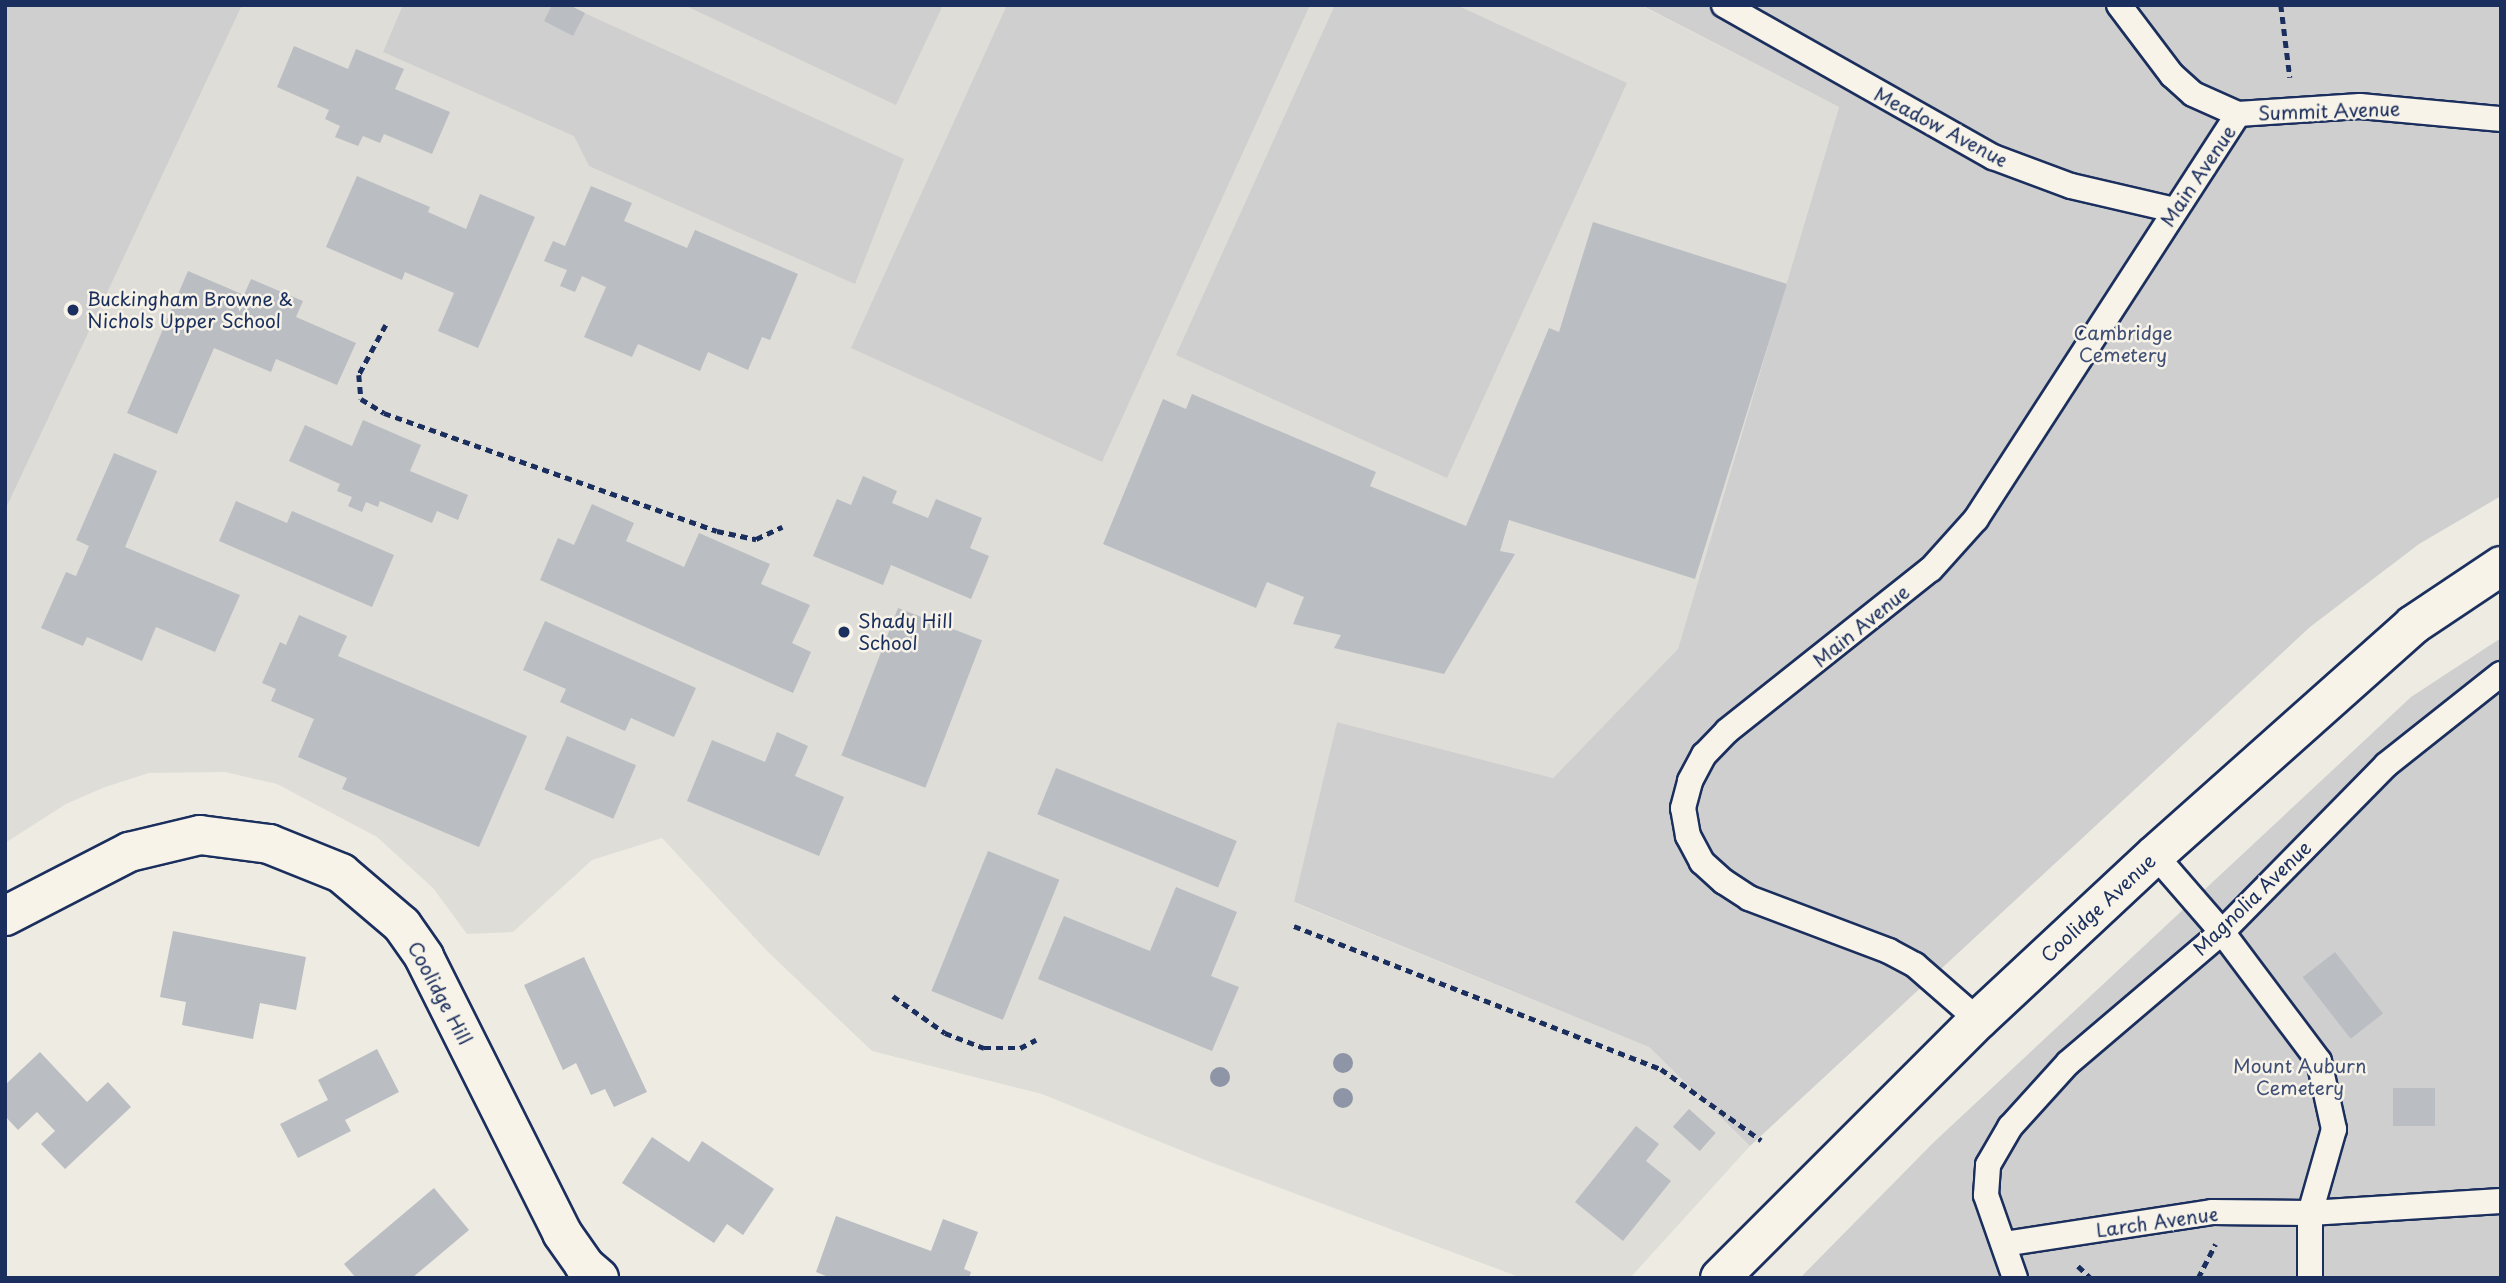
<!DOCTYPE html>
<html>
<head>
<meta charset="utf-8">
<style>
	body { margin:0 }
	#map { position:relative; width:2506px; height:1283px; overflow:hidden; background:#eeebe2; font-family:"Playpen Sans",sans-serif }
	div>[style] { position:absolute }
	.built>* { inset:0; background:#deddd8 }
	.green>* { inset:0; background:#cfcfcf }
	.building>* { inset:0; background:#babdc2; transform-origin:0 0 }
	.path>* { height:4.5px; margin-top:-2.25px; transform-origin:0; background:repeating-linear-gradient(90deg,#1b2f5e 0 7px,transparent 0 12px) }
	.roads { filter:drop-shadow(2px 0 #1b2f5e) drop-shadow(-2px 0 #1b2f5e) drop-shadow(0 2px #1b2f5e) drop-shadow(0 -2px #1b2f5e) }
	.service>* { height:24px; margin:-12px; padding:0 12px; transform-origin:12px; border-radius:12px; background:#f7f3e8 }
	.minor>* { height:38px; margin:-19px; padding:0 19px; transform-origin:19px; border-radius:19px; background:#f7f3e8 }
	.tertiary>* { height:38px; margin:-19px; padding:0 19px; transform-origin:19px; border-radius:19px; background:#f7f3e8 }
	.trees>* { width:20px; height:20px; margin:-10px; border-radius:50%; background:#8e95a6 }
	.dots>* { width:19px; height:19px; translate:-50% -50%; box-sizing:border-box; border:4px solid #f7f3e8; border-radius:50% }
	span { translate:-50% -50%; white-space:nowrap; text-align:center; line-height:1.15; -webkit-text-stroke:5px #f7f3e8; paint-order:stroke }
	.street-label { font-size:19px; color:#1b2f5e }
	.poi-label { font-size:19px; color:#1b2f5e }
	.left { translate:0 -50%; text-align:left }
	.park-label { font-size:19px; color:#3f4f75 }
	.frame { position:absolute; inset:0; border:7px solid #1b2f5e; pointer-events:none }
</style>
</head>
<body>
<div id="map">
	<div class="built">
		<div style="clip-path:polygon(5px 5px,1640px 5px,1839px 107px,1678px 650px,1553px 778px,1337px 722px,1295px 903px,1649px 1047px,1750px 1146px,1630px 1278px,1522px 1278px,1205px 1160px,1042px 1094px,872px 1051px,767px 951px,662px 838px,592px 860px,513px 932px,467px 934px,433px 888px,377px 837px,277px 784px,225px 772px,149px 773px,105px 787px,66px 804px,5px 843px)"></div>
	</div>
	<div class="green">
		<div style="clip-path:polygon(5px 5px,242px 5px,5px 510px)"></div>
		<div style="clip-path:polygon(403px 5px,567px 5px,904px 159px,855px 284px,589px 166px,574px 136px,383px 52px)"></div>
		<div style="clip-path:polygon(684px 5px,943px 5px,896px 105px)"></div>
		<div style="clip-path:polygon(1007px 5px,1310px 5px,1102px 462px,851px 348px)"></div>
		<div style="clip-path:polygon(1335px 5px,1456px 5px,1627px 83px,1447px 478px,1176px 355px)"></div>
		<div style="clip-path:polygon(1641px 5px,2501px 5px,2501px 496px,2419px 544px,2310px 627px,1750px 1146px,1649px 1047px,1294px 902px,1337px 722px,1553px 778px,1678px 649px,1839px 107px)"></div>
		<div style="clip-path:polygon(2501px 638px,2501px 1278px,1800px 1278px,1934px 1142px,2411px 697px)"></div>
	</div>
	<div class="building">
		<div style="clip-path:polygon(552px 5px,569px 5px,585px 13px,573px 36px,544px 21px)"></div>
		<div style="clip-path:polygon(294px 46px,348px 69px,356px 49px,404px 69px,395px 89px,450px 112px,432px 154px,384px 134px,380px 143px,363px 136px,358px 146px,335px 137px,340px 126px,325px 119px,329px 110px,277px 87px)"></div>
		<div style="clip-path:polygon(357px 176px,430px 207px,428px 212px,466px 229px,480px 194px,535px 217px,478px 348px,438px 331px,454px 293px,405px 272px,402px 280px,326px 247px)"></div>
		<div style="clip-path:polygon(591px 186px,632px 203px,624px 221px,687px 248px,695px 230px,798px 274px,770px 340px,762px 337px,748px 370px,708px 352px,700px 371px,638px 344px,632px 357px,584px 337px,606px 287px,582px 276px,575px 292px,560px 286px,567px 270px,544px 261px,553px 241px,565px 246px)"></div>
		<div style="clip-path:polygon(1593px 222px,1787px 284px,1695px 579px,1509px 520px,1500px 551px,1515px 554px,1444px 674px,1334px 648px,1341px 635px,1293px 624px,1304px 597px,1267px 582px,1256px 608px,1103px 544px,1163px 399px,1186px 409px,1192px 394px,1376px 472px,1370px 486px,1466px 526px,1549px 328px,1559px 332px)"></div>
		<div style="clip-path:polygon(188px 271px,244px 295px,251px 279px,303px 301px,296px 317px,356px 343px,337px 385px,276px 359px,271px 372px,214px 348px,177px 434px,127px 413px)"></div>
		<div style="clip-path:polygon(363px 420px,421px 445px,410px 471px,468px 495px,458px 520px,437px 511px,432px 523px,380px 501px,378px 507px,366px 502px,362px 512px,348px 506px,352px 497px,337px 491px,340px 484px,289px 461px,305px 425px,352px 446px)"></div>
		<div style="clip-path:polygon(114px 453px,157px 471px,125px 547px,240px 595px,215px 652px,156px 627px,142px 661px,87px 637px,83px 646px,41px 628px,66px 572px,76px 576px,89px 546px,76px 540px)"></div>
		<div style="clip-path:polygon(863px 476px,897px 491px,892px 503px,928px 518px,936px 499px,982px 518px,970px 548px,989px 556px,971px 599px,891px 565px,883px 585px,813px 556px,837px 499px,851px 505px)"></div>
		<div style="clip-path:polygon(236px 501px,287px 523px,292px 511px,394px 555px,372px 607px,219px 541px)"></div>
		<div style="clip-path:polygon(592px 504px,634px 523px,626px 541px,684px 567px,699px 533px,770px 564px,761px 584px,810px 605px,792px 643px,811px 652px,793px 693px,540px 580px,558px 538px,574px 545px)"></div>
		<div style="left:898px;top:608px;width:90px;height:158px;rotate:21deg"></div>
		<div style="clip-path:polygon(299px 615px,347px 636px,338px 656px,527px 736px,479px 847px,342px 789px,347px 778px,298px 757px,314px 719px,271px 701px,276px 689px,262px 683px,280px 642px,286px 645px)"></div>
		<div style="clip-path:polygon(545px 621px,696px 688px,674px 737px,631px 718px,625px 731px,560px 702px,566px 689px,523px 670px)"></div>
		<div style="clip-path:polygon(777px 732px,808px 746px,795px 776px,844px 797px,819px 856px,687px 801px,712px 740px,765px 762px)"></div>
		<div style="left:567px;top:736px;width:75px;height:58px;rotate:23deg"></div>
		<div style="left:1056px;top:768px;width:195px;height:50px;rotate:22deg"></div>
		<div style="left:988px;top:851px;width:77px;height:151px;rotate:22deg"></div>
		<div style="clip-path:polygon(1176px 887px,1237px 912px,1211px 976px,1239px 987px,1212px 1051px,1038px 979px,1064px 916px,1150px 951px)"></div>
		<div style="clip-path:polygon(173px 931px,306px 957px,296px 1010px,260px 1003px,253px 1039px,182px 1025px,186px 1002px,160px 997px)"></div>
		<div style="left:2335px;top:952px;width:78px;height:41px;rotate:52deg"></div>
		<div style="clip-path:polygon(584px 957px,647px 1092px,614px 1107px,605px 1089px,591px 1095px,576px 1063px,563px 1070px,524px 985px)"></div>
		<div style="clip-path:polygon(377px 1049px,399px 1092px,345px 1120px,351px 1131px,298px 1158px,280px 1124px,328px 1100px,318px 1080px)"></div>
		<div style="clip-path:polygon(40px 1052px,87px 1102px,108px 1082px,131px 1107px,65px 1169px,41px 1144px,55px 1131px,37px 1112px,18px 1130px,5px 1116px,5px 1085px)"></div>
		<div style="left:2393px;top:1088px;width:42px;height:38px"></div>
		<div style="left:1689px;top:1109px;width:36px;height:24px;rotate:42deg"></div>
		<div style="clip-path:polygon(1636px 1126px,1659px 1144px,1646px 1161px,1671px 1181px,1623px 1241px,1575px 1202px)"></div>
		<div style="clip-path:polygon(652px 1137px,689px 1162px,702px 1141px,774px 1189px,743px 1235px,727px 1224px,714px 1243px,622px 1183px)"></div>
		<div style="clip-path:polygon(434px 1188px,469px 1230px,412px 1278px,356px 1278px,344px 1264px)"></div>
		<div style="clip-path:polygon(836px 1216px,931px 1251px,943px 1219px,978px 1232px,964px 1269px,971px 1272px,969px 1278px,831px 1278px,816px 1272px)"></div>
	</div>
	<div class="path">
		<div style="left:2281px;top:5px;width:73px;rotate:82.9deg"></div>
		<div style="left:386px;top:325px;width:57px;rotate:118.4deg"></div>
		<div style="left:359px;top:375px;width:24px;rotate:85deg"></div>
		<div style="left:361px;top:399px;width:27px;rotate:31deg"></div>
		<div style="left:384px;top:413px;width:353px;rotate:19.5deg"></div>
		<div style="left:717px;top:531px;width:40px;rotate:12deg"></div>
		<div style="left:756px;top:539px;width:29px;rotate:-25deg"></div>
		<div style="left:1294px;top:926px;width:394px;rotate:21.3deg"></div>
		<div style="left:1661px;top:1069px;width:123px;rotate:35.4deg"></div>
		<div style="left:893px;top:996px;width:64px;rotate:35.4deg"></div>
		<div style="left:945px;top:1033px;width:42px;rotate:21deg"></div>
		<div style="left:984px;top:1048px;width:36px"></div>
		<div style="left:1020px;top:1048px;width:18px;rotate:-27deg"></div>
		<div style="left:2078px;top:1266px;width:18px;rotate:43deg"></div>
		<div style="left:2198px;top:1278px;width:38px;rotate:-63deg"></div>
	</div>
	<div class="roads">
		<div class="service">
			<div style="left:1724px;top:5px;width:309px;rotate:29.5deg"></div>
			<div style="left:1993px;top:157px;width:83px;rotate:20.4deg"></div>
			<div style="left:2071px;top:186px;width:106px;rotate:13.1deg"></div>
			<div style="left:2119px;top:5px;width:88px;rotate:52.9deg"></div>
			<div style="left:2172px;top:75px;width:28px;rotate:42deg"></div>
			<div style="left:2193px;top:94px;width:49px;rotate:24deg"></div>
			<div style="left:2238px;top:114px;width:122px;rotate:-3.8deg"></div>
			<div style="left:2360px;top:106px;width:142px;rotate:5.3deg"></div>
			<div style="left:2155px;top:855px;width:102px;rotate:49deg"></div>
			<div style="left:2222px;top:932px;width:161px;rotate:53.1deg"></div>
			<div style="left:2319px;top:1061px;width:70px;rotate:77.6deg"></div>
			<div style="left:2334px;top:1129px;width:87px;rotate:105.9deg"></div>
			<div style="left:2310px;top:1213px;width:65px;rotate:90deg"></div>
			<div style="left:1978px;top:1020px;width:84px;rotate:-138.9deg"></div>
			<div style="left:1915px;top:965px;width:30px;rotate:-152deg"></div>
			<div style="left:1889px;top:951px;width:150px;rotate:-159.3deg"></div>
			<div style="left:1749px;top:898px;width:30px;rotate:-147deg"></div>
			<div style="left:1724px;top:882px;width:30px;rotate:-138deg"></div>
			<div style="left:1702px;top:862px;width:30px;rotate:-118deg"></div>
			<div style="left:1688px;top:836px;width:28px;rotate:-100deg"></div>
			<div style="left:1683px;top:808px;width:28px;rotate:-75deg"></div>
			<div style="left:1690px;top:781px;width:30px;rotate:-62deg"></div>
			<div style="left:1704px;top:755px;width:33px;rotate:-46deg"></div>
			<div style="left:1727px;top:731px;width:260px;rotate:-38.5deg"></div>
			<div style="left:1931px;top:569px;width:67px;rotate:-48deg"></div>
			<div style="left:1976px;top:519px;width:482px;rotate:-57.1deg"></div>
			<div style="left:2004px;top:1244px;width:210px;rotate:-8.7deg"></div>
			<div style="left:2212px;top:1212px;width:98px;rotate:0.6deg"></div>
			<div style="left:2310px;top:1213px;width:191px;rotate:-3.6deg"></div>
			<div style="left:2015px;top:1278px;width:88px;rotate:-109.3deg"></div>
			<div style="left:1986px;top:1195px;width:30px;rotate:-86deg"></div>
			<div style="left:1988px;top:1165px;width:44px;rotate:-59.9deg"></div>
			<div style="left:2010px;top:1127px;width:86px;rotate:-47.8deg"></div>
			<div style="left:2068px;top:1063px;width:202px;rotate:-40.4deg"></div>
			<div style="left:2222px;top:932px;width:234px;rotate:-45.5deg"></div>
			<div style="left:2386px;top:765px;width:147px;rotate:-38.4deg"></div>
		</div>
		<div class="minor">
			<div style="left:5px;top:916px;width:140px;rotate:-27.3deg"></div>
			<div style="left:129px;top:852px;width:73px;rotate:-13.5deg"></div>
			<div style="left:200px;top:835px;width:70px;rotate:7.4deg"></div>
			<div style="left:269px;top:844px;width:78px;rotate:21.9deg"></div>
			<div style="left:341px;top:873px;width:80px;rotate:40.4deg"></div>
			<div style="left:402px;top:925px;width:39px;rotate:55deg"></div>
			<div style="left:424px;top:957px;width:309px;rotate:63.4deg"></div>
			<div style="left:562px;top:1233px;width:39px;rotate:55deg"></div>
			<div style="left:584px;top:1265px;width:20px;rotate:41deg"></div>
		</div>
		<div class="tertiary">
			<div style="left:1720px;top:1278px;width:365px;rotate:-45deg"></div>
			<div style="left:1978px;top:1020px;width:242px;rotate:-43deg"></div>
			<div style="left:2155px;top:855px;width:346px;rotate:-41.7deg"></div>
			<div style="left:2413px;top:625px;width:106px;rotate:-33.8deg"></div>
		</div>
	</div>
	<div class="trees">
		<div style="left:1343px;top:1063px"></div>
		<div style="left:1220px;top:1077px"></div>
		<div style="left:1343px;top:1098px"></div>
	</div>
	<div class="dots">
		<div style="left:73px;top:310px;background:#1b2f5e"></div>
		<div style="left:844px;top:632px;background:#1b2f5e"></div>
	</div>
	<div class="street-label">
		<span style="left:2329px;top:111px;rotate:-2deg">Summit Avenue</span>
		<span style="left:1941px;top:127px;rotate:28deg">Meadow Avenue</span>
		<span style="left:2198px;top:176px;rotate:-56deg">Main Avenue</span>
		<span style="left:1861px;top:626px;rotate:-39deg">Main Avenue</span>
		<span style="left:2252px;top:898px;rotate:-44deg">Magnolia Avenue</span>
		<span style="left:2098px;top:908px;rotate:-43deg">Coolidge Avenue</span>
		<span style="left:440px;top:993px;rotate:62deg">Coolidge Hill</span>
		<span style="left:2157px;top:1222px;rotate:-8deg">Larch Avenue</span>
	</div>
	<div class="poi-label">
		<span class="left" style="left:87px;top:310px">Buckingham Browne &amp;<br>Nichols Upper School</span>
		<span class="left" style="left:858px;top:632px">Shady Hill<br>School</span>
	</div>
	<div class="park-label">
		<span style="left:2123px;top:344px">Cambridge<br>Cemetery</span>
		<span style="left:2300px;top:1077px">Mount Auburn<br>Cemetery</span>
	</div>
	<div class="frame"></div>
</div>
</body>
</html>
